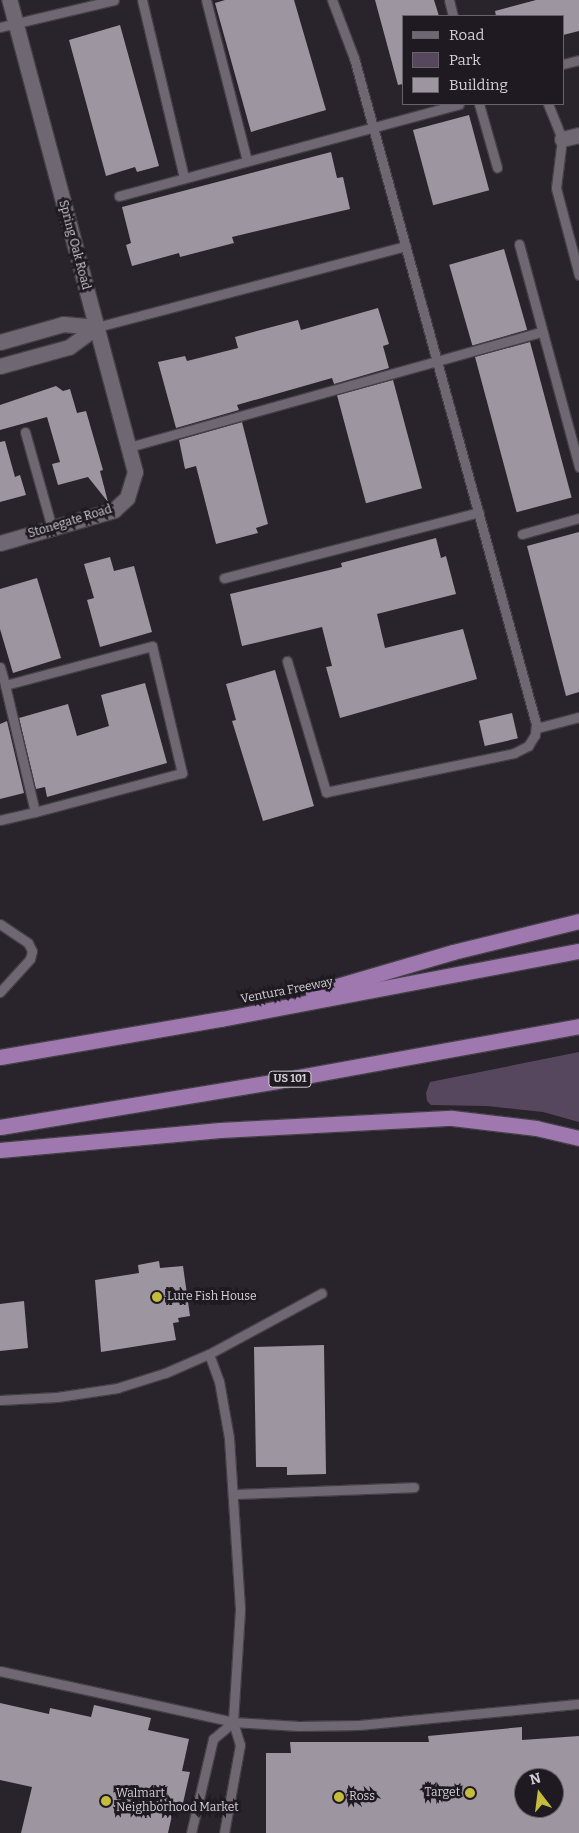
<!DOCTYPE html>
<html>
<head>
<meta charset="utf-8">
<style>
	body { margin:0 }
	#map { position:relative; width:579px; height:1833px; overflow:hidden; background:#29232b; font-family:Bitter,serif }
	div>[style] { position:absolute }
	.green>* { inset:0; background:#57475e }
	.building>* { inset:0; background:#9d96a0; transform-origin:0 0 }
	.roads { filter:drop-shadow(1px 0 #444046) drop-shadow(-1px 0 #444046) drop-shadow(0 1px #444046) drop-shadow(0 -1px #444046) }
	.lane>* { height:9px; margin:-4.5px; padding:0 4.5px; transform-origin:4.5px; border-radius:4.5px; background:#6f6872 }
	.street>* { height:15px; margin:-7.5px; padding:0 7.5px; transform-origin:7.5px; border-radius:7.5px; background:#6f6872 }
	.highway>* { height:15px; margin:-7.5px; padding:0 7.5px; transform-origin:7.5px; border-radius:7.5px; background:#9e78af }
	.dots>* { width:14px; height:14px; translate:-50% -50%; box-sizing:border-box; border:2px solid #1f1a22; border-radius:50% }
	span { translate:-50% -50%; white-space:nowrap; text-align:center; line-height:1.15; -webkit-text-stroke:5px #1f1a22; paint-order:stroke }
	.shield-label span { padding:1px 4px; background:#1f1a22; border:1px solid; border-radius:4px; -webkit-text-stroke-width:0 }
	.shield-label { font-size:11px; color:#d4d1d6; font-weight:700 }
	.street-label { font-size:12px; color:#d4d1d6 }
	.poi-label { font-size:12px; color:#d4d1d6 }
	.left { translate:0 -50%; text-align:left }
	.right { translate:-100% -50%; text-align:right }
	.legend { position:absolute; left:402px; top:15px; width:162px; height:90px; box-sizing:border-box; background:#1f1a22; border:1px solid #67636a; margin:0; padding:6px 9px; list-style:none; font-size:15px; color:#d4d1d6 }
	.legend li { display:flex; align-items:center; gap:10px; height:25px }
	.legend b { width:25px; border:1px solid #67636a }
	.north { position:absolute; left:514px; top:1768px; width:50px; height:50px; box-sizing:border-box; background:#1f1a22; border:1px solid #67636a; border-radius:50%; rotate:345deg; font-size:14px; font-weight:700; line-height:20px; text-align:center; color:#d4d1d6 }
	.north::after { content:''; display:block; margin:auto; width:18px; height:22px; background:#c5bc3d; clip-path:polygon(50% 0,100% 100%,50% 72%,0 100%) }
</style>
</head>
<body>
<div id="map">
	<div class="green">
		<div style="clip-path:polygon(579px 1052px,579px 1122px,543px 1112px,487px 1106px,431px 1105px,427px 1101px,426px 1093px,430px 1082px)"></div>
	</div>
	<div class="building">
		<div style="clip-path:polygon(225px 0,294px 0,326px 110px,251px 132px,215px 3px)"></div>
		<div style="clip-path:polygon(375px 0,434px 0,439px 16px,403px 16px,403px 84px,398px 85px)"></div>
		<div style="clip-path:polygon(536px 0,579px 0,579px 31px,563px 35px,563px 16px,496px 16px,495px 11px)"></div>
		<div style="clip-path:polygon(120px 25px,159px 166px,137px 172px,135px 167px,106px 176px,69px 40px)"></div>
		<div style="left:469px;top:115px;width:78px;height:58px;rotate:75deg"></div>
		<div style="clip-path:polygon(331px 152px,337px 178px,343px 177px,350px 209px,232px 237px,234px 243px,180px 257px,179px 253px,132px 266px,126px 245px,131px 243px,122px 207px)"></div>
		<div style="left:504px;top:249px;width:84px;height:57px;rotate:74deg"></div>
		<div style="clip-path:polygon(378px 308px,389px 344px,383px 346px,389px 368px,334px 384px,332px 378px,237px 405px,239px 410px,176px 428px,158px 362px,185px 356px,187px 361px,238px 348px,235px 337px,298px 320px,301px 330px)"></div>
		<div style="left:530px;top:342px;width:161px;height:57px;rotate:75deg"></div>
		<div style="left:393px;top:380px;width:112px;height:58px;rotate:75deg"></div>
		<div style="clip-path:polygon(56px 386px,63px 391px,70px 389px,77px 413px,86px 411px,103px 470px,100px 471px,108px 502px,88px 477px,58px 485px,52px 464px,60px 462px,47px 417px,0 430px,0 405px)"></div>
		<div style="clip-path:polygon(242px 422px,268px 524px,256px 528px,258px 533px,216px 544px,196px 466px,185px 469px,179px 440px)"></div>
		<div style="clip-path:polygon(5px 441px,15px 477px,20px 475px,26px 495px,0 502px,0 442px)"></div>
		<div style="clip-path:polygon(579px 532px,579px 692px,566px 696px,527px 546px)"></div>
		<div style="clip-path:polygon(436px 538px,441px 558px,446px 556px,456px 594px,377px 614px,385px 648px,463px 629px,477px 679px,340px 718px,326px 667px,332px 666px,322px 627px,242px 646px,230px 594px,342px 567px,341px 563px)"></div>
		<div style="clip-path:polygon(110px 557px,114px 571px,134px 566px,152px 632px,100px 647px,87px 600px,94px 598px,84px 564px)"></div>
		<div style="clip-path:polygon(37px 578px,61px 658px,13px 673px,0 629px,0 589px)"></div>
		<div style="clip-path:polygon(275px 670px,314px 806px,263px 821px,232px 721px,236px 720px,226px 684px)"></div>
		<div style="clip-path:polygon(145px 683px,167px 763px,47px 797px,45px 787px,36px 789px,19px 718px,68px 704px,77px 736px,109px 726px,101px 695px)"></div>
		<div style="left:512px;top:713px;width:26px;height:34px;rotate:77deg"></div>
		<div style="clip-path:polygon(7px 721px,24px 793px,0 799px,0 724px)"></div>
		<div style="clip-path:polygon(159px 1261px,160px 1268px,183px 1266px,190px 1316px,178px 1318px,179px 1322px,173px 1323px,176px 1340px,101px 1352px,95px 1280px,139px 1273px,138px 1265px)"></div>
		<div style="clip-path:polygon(24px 1301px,28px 1348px,0 1351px,0 1304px)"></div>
		<div style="clip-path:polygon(324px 1345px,326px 1474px,287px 1475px,287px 1467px,256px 1467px,254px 1347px)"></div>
		<div style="clip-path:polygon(0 1703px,49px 1714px,50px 1708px,91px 1717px,94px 1705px,151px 1718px,148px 1730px,189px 1739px,182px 1771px,190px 1772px,181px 1812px,173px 1811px,168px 1833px,21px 1833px,32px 1787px,0 1780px)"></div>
		<div style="clip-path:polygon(evenodd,522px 1727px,522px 1740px,579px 1736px,579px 1833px,266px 1833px,266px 1753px,291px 1753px,290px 1742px,429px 1742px,428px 1736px,522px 1727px,524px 1778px,554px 1778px,554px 1808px,524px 1808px,524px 1778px)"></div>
	</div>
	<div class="roads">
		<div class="lane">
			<div style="left:142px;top:0;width:183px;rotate:76.7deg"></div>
			<div style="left:206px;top:0;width:166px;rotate:75.7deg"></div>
			<div style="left:449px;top:0;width:16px;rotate:76deg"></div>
			<div style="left:0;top:27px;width:117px;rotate:-13.3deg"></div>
			<div style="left:563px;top:64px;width:16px;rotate:-14deg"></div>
			<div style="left:479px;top:104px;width:66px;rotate:74.1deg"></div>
			<div style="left:548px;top:104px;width:38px;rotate:68deg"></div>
			<div style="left:562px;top:139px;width:49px;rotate:97deg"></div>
			<div style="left:556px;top:188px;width:90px;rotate:75.2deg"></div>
			<div style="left:119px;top:196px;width:352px;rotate:-15.1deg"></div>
			<div style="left:519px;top:244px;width:231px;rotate:74.9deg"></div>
			<div style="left:97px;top:327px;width:319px;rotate:-14.7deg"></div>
			<div style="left:25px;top:432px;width:100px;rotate:74.3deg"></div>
			<div style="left:129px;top:447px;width:429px;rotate:-15.6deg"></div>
			<div style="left:522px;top:534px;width:59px;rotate:-15.7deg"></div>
			<div style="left:224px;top:578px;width:263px;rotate:-14.5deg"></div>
			<div style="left:287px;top:661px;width:137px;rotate:73.4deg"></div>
			<div style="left:326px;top:792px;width:192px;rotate:-11.7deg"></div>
			<div style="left:514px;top:753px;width:16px;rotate:-27deg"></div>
			<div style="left:528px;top:746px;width:13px;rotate:-58deg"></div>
			<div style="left:535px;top:735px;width:11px;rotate:-85deg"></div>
			<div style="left:536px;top:724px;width:690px;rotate:-105.28deg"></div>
			<div style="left:354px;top:58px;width:62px;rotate:-110.8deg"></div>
			<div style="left:0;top:667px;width:19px;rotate:74deg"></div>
			<div style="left:537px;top:728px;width:43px;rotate:-14.7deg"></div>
			<div style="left:0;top:820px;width:36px;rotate:-13deg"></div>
			<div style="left:35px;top:812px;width:152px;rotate:-14.9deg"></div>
			<div style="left:182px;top:773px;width:130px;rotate:-103.3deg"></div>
			<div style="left:152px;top:646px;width:152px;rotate:165.1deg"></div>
			<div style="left:5px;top:685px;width:130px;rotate:76.7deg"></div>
			<div style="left:0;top:924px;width:34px;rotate:34deg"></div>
			<div style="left:28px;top:943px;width:9px;rotate:63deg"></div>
			<div style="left:32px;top:951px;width:8px;rotate:104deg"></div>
			<div style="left:30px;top:959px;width:45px;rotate:132.3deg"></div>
			<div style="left:209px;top:1354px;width:29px;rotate:70deg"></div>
			<div style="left:219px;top:1381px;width:58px;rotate:80deg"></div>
			<div style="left:229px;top:1438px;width:172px;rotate:86.3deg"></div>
			<div style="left:240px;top:1610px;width:112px;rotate:93.6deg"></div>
			<div style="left:233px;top:1722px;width:24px;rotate:73deg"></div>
			<div style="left:240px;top:1745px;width:89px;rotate:100.3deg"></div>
			<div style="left:0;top:1400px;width:57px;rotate:-3deg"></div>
			<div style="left:57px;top:1397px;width:61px;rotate:-8.5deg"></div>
			<div style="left:117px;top:1388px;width:50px;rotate:-17.4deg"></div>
			<div style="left:165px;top:1373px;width:48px;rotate:-23.4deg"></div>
			<div style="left:209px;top:1354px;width:128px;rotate:-28.4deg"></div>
			<div style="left:234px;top:1494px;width:180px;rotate:-2.2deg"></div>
			<div style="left:0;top:1671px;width:239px;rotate:12.3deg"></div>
			<div style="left:233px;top:1722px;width:66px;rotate:3.5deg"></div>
			<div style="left:299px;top:1726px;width:60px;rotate:-1deg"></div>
			<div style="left:359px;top:1725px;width:221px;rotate:-5.5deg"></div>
			<div style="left:191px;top:1833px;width:97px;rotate:-76.8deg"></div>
			<div style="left:213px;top:1739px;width:26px;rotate:-40deg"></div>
		</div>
		<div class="street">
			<div style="left:562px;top:139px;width:17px;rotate:-13deg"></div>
			<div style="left:0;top:342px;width:66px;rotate:-15.9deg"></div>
			<div style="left:63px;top:324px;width:34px;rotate:5deg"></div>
			<div style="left:0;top:366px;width:72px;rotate:-15.4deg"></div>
			<div style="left:69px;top:347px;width:34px;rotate:-36deg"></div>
			<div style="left:0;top:543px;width:119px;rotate:-16.1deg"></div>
			<div style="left:114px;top:510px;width:18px;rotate:-43deg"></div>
			<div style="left:127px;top:498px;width:27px;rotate:-73deg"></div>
			<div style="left:135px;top:472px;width:489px;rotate:-104.9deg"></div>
		</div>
		<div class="highway">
			<div style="left:313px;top:993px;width:146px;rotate:-16.3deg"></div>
			<div style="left:453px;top:952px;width:130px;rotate:-13.8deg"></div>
			<div style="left:0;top:1057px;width:224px;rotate:-9.8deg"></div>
			<div style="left:221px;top:1019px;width:364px;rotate:-10.8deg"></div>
			<div style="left:0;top:1127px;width:281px;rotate:-9.4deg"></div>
			<div style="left:277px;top:1081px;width:307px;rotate:-10.3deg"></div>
			<div style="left:0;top:1150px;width:221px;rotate:-5.2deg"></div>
			<div style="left:220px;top:1130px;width:232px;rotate:-3deg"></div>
			<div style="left:452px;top:1118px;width:85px;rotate:6.8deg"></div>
			<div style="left:536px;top:1128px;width:44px;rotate:13.1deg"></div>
		</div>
	</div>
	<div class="dots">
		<div style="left:157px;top:1297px;background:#c5bc3d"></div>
		<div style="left:470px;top:1793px;background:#c5bc3d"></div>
		<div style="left:339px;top:1797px;background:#c5bc3d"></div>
		<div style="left:106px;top:1801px;background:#c5bc3d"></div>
	</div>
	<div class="shield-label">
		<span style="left:290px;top:1079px">US 101</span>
	</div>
	<div class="street-label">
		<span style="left:74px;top:245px;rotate:75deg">Spring Oak Road</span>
		<span style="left:70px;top:522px;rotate:-17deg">Stonegate Road</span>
		<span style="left:287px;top:991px;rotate:-11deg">Ventura Freeway</span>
	</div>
	<div class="poi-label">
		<span class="left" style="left:167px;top:1297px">Lure Fish House</span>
		<span class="right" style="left:460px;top:1793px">Target</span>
		<span class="left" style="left:116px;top:1801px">Walmart<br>Neighborhood Market</span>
		<span class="left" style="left:349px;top:1797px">Ross</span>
	</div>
	<ul class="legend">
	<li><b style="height:6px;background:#6f6872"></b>Road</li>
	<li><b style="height:14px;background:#57475e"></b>Park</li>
	<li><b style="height:14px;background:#9d96a0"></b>Building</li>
	</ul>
	<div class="north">N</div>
</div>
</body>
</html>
